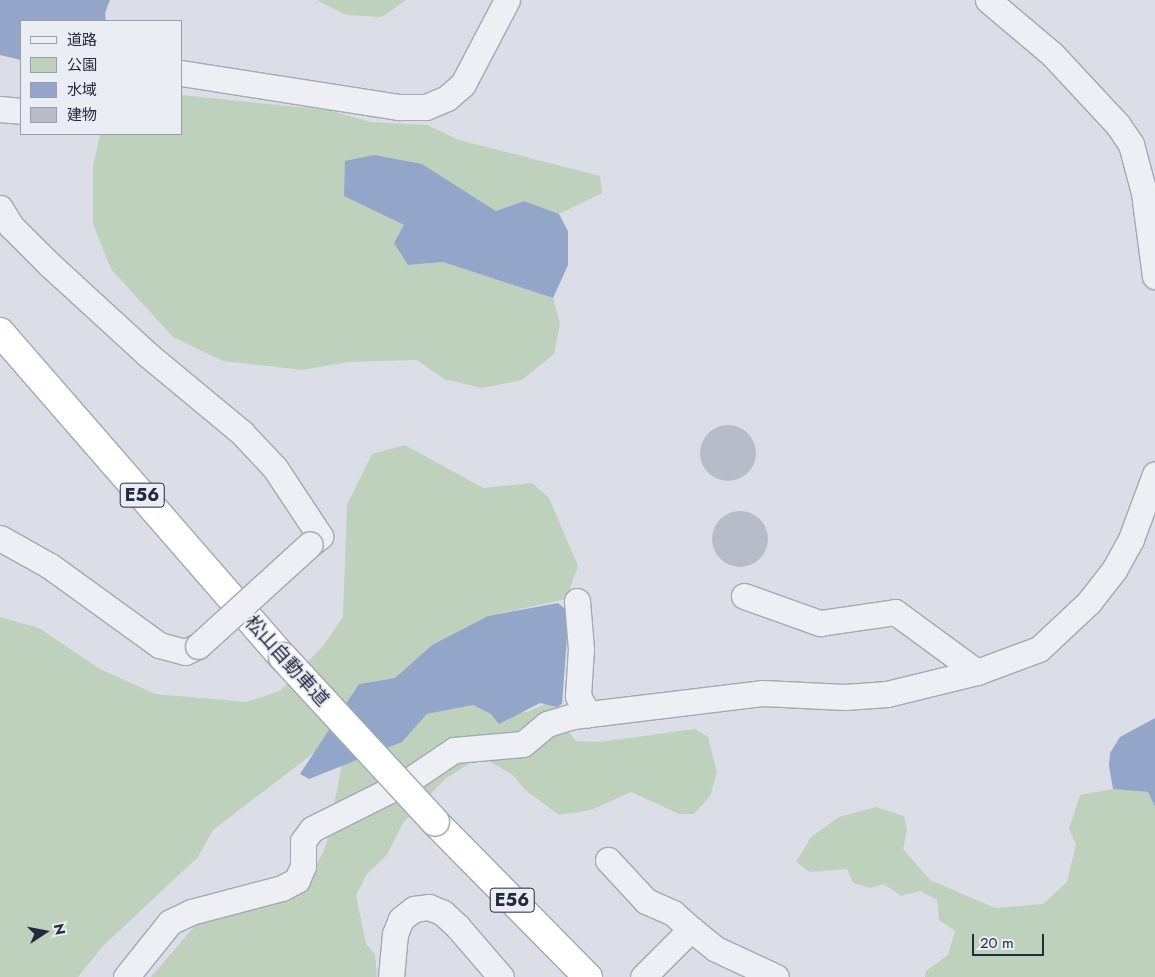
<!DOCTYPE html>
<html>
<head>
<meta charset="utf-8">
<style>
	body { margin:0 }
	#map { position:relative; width:1155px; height:977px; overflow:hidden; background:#dbdee6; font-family:Jost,"Noto Sans JP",sans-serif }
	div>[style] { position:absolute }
	.green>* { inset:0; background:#bed1bc }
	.water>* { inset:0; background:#93a5c9 }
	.building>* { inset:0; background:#b8bcc9 }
	.round { border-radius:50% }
	.roads { filter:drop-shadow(1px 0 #a4a8b3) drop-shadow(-1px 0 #a4a8b3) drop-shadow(0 1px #a4a8b3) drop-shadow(0 -1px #a4a8b3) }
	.minor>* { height:25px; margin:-12.5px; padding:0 12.5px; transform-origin:12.5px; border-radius:12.5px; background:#eeeff5 }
	.highway>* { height:28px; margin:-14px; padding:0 14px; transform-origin:14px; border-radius:14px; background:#fff }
	.bridges { filter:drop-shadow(1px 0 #a4a8b3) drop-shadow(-1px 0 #a4a8b3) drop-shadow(0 1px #a4a8b3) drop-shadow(0 -1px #a4a8b3) }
	.minor-bridge>* { height:25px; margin:-12.5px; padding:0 12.5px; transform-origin:12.5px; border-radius:12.5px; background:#eeeff5 }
	.highway-bridge>* { height:28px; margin:-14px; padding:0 14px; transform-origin:14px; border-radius:14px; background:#fff }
	span { translate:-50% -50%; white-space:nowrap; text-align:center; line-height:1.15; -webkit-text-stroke:4px #eaedf4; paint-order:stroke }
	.shield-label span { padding:1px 4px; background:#eaedf4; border:1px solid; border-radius:4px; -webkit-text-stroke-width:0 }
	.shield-label { font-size:18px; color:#24293d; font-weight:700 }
	.street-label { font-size:19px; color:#24293d }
	.legend { position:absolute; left:20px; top:20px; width:162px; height:115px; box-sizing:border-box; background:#eaedf4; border:1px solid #9b9fab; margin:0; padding:6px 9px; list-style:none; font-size:15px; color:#24293d }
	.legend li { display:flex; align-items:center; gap:10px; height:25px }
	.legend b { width:25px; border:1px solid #9b9fab }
	.north { position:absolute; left:20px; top:907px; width:50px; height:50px; -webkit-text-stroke:4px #eaedf4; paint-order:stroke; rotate:79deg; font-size:14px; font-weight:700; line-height:20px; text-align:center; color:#24293d }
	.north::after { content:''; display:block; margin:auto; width:18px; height:22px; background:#24293d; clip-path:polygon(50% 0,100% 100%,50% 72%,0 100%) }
	.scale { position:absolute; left:972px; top:934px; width:72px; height:22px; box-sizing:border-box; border:2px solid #24293d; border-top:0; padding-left:6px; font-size:15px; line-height:18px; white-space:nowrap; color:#24293d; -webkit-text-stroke:4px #eaedf4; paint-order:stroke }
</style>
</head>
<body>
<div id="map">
	<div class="green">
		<div style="clip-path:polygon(317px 0,406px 0,382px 17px,346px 15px)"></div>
		<div style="clip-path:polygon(181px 95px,328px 110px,371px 122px,427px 125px,459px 140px,600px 176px,602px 193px,559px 214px,524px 201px,496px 211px,422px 164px,344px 195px,404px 225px,408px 265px,443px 262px,553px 298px,560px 324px,554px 354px,522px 380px,482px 388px,444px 379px,417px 360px,348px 362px,303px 370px,223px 361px,173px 337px,111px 269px,93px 224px,93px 167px,100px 134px,181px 134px)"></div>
		<div style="clip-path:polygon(405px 445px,483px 488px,532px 483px,549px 498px,578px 566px,566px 599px,488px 616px,432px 645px,395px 678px,359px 684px,315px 752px,213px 830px,198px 857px,103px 946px,78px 977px,0 977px,0 617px,39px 628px,100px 669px,155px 694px,246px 702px,280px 691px,323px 646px,343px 617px,347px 505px,372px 454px)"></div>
		<div style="clip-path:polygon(549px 702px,557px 707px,560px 721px,576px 741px,599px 742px,695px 729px,708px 737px,717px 773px,710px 796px,694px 814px,679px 814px,631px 792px,591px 810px,559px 815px,524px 789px,513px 775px,487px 760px,472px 762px,445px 779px,403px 823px,387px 855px,367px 874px,356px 895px,366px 944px,375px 954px,377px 977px,151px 977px,200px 920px,308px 882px,326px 846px,342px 764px,402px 742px,427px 714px,473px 705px,491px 714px,527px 712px)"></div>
		<div style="clip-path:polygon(1113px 789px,1148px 792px,1155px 807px,1155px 977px,925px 977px,926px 971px,948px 955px,955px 931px,939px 920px,937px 900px,920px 891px,901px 896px,884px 884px,871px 888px,853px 883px,847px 869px,810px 872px,796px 862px,811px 837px,839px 817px,876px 807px,904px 816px,907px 830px,903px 849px,930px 880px,995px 908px,1043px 904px,1067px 882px,1076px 844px,1069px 829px,1080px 795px)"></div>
	</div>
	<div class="water">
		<div style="clip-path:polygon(0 0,110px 0,105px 13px,106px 21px,21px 21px,21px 60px,0 55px)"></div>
		<div style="clip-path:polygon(374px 155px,422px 164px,496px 211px,524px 201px,559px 214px,568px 231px,568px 265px,553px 298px,443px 262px,408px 265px,394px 243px,404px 225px,344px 196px,345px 161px)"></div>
		<div style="clip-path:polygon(558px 603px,565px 609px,568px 624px,562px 704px,557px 707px,540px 703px,499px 724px,491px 714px,473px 705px,427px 714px,402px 742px,309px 779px,300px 774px,359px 684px,395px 678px,432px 645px,488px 616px)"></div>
		<div style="clip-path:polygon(1155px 718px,1155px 807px,1148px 792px,1113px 789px,1109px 766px,1110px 753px,1120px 737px)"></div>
	</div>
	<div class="building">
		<div class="round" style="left:700px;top:425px;width:56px;height:56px"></div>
		<div class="round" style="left:712px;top:511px;width:56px;height:56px"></div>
	</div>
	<div class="roads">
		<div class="minor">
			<div style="left:988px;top:0;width:84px;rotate:40.2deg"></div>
			<div style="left:1052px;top:54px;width:97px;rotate:47.1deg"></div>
			<div style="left:1118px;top:125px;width:23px;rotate:56deg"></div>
			<div style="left:1131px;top:144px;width:51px;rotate:75.1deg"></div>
			<div style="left:1144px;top:193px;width:84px;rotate:82.5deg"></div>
			<div style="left:181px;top:73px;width:221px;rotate:8.9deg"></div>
			<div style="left:399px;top:107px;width:27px"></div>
			<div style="left:426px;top:107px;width:23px;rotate:-23deg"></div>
			<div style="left:447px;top:98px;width:21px;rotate:-41deg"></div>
			<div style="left:463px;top:84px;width:95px;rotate:-62.4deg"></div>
			<div style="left:0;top:109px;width:21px;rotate:5deg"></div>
			<div style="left:0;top:208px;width:21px;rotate:59deg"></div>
			<div style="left:11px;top:226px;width:55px;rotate:45deg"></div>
			<div style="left:50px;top:265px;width:132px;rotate:42.5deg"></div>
			<div style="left:147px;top:354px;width:124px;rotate:39.7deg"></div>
			<div style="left:242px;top:433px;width:48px;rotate:46.7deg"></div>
			<div style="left:275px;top:468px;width:82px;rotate:56.5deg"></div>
			<div style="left:320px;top:536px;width:13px;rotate:141deg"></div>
			<div style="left:0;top:538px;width:57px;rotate:29.2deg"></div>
			<div style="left:50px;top:566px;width:135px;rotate:35.9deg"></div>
			<div style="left:159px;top:645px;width:27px;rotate:15deg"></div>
			<div style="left:185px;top:652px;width:14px;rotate:-25deg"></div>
			<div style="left:744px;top:596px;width:81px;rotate:19.6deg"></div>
			<div style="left:820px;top:623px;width:76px;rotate:-8.3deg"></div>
			<div style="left:895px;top:612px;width:102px;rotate:36.2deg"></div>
			<div style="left:577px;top:601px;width:48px;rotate:85.2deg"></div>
			<div style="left:581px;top:649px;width:47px;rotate:93.7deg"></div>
			<div style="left:578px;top:696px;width:21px;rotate:61deg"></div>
			<div style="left:608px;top:860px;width:56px;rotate:47.2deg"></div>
			<div style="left:646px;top:901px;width:30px;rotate:24deg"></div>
			<div style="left:673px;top:913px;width:24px;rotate:42deg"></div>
			<div style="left:126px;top:977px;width:70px;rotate:-51.3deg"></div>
			<div style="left:170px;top:922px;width:23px;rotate:-25deg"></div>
			<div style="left:191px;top:912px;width:94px;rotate:-14.8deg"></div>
			<div style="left:282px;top:888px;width:17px;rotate:-28deg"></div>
			<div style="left:297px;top:880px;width:15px;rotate:-67deg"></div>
			<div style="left:303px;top:866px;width:25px;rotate:-90deg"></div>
			<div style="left:303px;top:841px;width:15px;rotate:-53deg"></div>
			<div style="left:312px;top:829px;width:107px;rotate:-26.6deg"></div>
			<div style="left:408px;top:781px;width:55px;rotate:-34deg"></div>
			<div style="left:454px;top:750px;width:69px;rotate:-5deg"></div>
			<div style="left:523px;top:744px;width:31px;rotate:-40deg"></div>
			<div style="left:547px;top:724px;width:27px;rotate:-17deg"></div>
			<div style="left:573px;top:716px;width:190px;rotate:-6.9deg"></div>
			<div style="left:762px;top:693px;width:83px;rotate:2.8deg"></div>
			<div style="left:845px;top:697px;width:42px;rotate:-4.1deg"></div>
			<div style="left:887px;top:694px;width:93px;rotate:-13.7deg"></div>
			<div style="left:977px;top:672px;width:66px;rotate:-20.4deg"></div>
			<div style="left:1039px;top:649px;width:69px;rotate:-43.2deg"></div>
			<div style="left:1089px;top:602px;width:41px;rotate:-52deg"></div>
			<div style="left:1114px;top:570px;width:35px;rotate:-61deg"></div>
			<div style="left:1131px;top:539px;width:69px;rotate:-69.7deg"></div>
			<div style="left:391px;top:977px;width:43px;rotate:-84.7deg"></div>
			<div style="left:395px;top:934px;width:16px;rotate:-68deg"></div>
			<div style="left:401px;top:919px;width:16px;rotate:-38deg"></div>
			<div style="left:414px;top:909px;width:15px;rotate:-8deg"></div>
			<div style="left:429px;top:907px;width:15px;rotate:23deg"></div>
			<div style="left:443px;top:913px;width:19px;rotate:43deg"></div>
			<div style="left:457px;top:926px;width:67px;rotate:49.2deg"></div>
			<div style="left:643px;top:977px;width:68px;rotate:-45deg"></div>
			<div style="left:691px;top:929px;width:32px;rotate:39deg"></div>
			<div style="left:716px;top:949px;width:66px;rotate:25deg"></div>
		</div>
		<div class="highway">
			<div style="left:0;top:332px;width:431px;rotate:49deg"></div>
			<div style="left:435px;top:822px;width:218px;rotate:45.4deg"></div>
		</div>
	</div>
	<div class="bridges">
		<div class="minor-bridge">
			<div style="left:198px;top:646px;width:151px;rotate:-42.3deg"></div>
		</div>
		<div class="highway-bridge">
			<div style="left:283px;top:657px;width:224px;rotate:47.3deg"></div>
		</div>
	</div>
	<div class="shield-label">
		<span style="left:142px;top:495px">E56</span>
		<span style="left:512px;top:900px">E56</span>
	</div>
	<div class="street-label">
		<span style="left:287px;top:661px;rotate:48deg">松山自動車道</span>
	</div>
	<ul class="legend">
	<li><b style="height:6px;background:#eeeff5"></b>道路</li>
	<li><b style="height:14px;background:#bed1bc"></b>公園</li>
	<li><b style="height:14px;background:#93a5c9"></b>水域</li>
	<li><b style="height:14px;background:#b8bcc9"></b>建物</li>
	</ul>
	<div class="north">N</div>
	<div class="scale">20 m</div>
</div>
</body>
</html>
